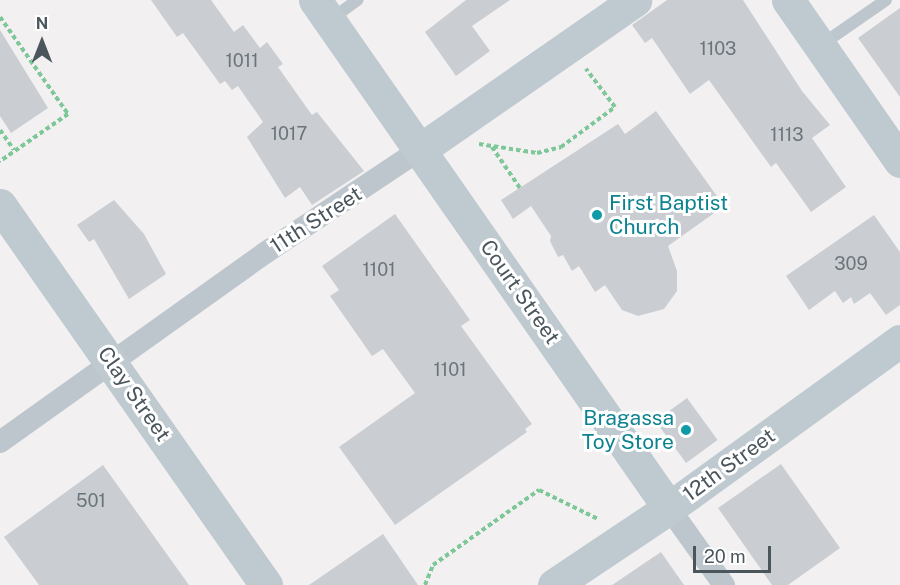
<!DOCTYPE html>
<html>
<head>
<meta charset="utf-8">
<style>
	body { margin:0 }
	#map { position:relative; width:900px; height:585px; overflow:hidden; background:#f2f0f1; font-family:"Public Sans",sans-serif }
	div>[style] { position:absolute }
	.building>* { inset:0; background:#caced2; transform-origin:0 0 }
	.path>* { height:4px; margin-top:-2px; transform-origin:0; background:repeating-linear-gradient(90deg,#7ec798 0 4.5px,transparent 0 7.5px) }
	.lane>* { height:12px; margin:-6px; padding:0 6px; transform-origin:6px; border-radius:6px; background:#bdc6cc }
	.street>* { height:22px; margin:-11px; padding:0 11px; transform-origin:11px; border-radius:11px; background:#bdc6cc }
	.secondary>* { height:33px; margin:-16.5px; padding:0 16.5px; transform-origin:16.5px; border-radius:16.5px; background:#bec9d0 }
	.dots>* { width:16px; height:16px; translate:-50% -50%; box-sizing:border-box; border:3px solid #fff; border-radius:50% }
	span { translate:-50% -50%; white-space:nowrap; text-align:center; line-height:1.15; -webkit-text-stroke:6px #fff; paint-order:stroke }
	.number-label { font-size:18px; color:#6a747a }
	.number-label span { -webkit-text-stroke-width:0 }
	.culture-label { font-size:21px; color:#0d838f }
	.left { translate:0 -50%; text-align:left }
	.right { translate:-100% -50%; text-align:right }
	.street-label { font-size:21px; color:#4a565c }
	.north { position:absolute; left:12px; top:12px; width:60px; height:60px; -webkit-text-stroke:4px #fff; paint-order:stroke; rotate:0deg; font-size:16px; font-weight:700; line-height:24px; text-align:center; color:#4a565c }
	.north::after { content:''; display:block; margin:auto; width:21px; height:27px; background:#4a565c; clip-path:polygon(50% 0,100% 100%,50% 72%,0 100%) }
	.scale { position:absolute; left:693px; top:546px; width:78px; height:27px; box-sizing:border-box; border:3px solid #4a565c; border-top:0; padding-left:8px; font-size:18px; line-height:21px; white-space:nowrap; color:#4a565c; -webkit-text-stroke:4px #fff; paint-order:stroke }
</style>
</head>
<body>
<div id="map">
	<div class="building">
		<div style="clip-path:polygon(151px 0,211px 0,234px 32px,243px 25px,260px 48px,267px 42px,283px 64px,278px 67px,312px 115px,317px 112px,364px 171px,312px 205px,300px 187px,285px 198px,247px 137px,263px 122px,238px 86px,232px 90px,225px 81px,220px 84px,183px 33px,177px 37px)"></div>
		<div style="clip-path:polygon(466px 0,510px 0,472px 26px,490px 51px,456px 76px,425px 32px)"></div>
		<div style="clip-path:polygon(667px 0,743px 0,802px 91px,830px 125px,812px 138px,846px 187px,811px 212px,776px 163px,771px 167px,709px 80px,690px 94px,652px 38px,645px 43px,632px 25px)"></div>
		<div style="clip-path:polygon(900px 8px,900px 97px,858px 38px)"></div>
		<div style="clip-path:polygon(0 30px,48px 108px,11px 133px,0 116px)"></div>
		<div style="clip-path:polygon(656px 111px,724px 206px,668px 246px,677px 271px,677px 291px,664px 309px,638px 316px,622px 310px,605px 285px,595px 292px,579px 266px,572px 271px,563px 255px,558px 257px,550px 241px,551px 236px,531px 206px,513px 219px,501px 200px,618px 124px,625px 134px)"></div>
		<div style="clip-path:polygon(114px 200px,144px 234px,166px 274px,129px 299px,94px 239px,89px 242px,77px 225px)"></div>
		<div style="clip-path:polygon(395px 214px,470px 320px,461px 326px,532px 424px,525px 429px,527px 432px,395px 525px,339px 447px,415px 393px,383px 349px,372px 356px,330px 296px,339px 290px,322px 266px)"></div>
		<div style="clip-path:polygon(874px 215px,900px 252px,900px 305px,886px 315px,870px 293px,854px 304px,851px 297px,843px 303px,835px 291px,809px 310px,786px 276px)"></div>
		<div style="left:687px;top:398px;width:52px;height:39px;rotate:54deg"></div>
		<div style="clip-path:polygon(781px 464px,840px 548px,788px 585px,772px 585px,718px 508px)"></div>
		<div style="clip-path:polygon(103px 465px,189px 585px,39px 585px,4px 537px)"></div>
		<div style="clip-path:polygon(383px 534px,418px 585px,309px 585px)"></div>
		<div style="clip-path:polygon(661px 552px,684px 585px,612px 585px)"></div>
	</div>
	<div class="path">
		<div style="left:0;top:17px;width:118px;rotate:55deg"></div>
		<div style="left:68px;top:114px;width:83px;rotate:145.3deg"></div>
		<div style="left:0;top:130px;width:24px;rotate:55deg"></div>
		<div style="left:479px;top:144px;width:59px;rotate:8.8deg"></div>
		<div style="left:537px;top:153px;width:25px;rotate:-14deg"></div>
		<div style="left:561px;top:147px;width:67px;rotate:-36.5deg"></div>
		<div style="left:615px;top:107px;width:48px;rotate:-127.3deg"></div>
		<div style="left:492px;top:147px;width:50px;rotate:55.7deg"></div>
		<div style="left:425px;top:585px;width:22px;rotate:-68deg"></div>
		<div style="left:433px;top:565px;width:130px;rotate:-35.3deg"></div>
		<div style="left:539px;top:490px;width:66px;rotate:26.2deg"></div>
	</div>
	<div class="lane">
		<div style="left:330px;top:20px;width:34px;rotate:-36deg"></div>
		<div style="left:821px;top:45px;width:79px;rotate:-34.7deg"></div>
	</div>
	<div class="street">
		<div style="left:0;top:442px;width:325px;rotate:-35.5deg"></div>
		<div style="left:265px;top:253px;width:187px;rotate:-33.7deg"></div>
		<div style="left:669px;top:508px;width:95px;rotate:54.5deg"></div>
	</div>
	<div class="secondary">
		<div style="left:315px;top:0;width:619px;rotate:55.13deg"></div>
		<div style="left:788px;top:0;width:196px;rotate:55.2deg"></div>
		<div style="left:421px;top:149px;width:261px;rotate:-34.8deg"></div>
		<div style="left:0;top:205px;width:464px;rotate:55deg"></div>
		<div style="left:554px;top:585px;width:138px;rotate:-33.8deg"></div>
		<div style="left:669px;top:508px;width:285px;rotate:-35.9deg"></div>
	</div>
	<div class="dots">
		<div style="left:597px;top:215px;background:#0f9aa8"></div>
		<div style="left:686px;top:430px;background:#0f9aa8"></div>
	</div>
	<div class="number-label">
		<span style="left:718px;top:49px">1103</span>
		<span style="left:242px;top:61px">1011</span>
		<span style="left:289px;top:134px">1017</span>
		<span style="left:787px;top:135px">1113</span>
		<span style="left:851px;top:264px">309</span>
		<span style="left:379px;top:270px">1101</span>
		<span style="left:450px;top:370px">1101</span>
		<span style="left:91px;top:501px">501</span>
	</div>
	<div class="culture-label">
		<span class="left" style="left:609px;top:215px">First Baptist<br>Church</span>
		<span class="right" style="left:674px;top:430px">Bragassa<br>Toy Store</span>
	</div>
	<div class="street-label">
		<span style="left:316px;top:220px;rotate:-33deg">11th Street</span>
		<span style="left:520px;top:292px;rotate:55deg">Court Street</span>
		<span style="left:134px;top:394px;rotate:55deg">Clay Street</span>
		<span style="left:729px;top:465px;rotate:-36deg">12th Street</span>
	</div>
	<div class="north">N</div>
	<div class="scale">20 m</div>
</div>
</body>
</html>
